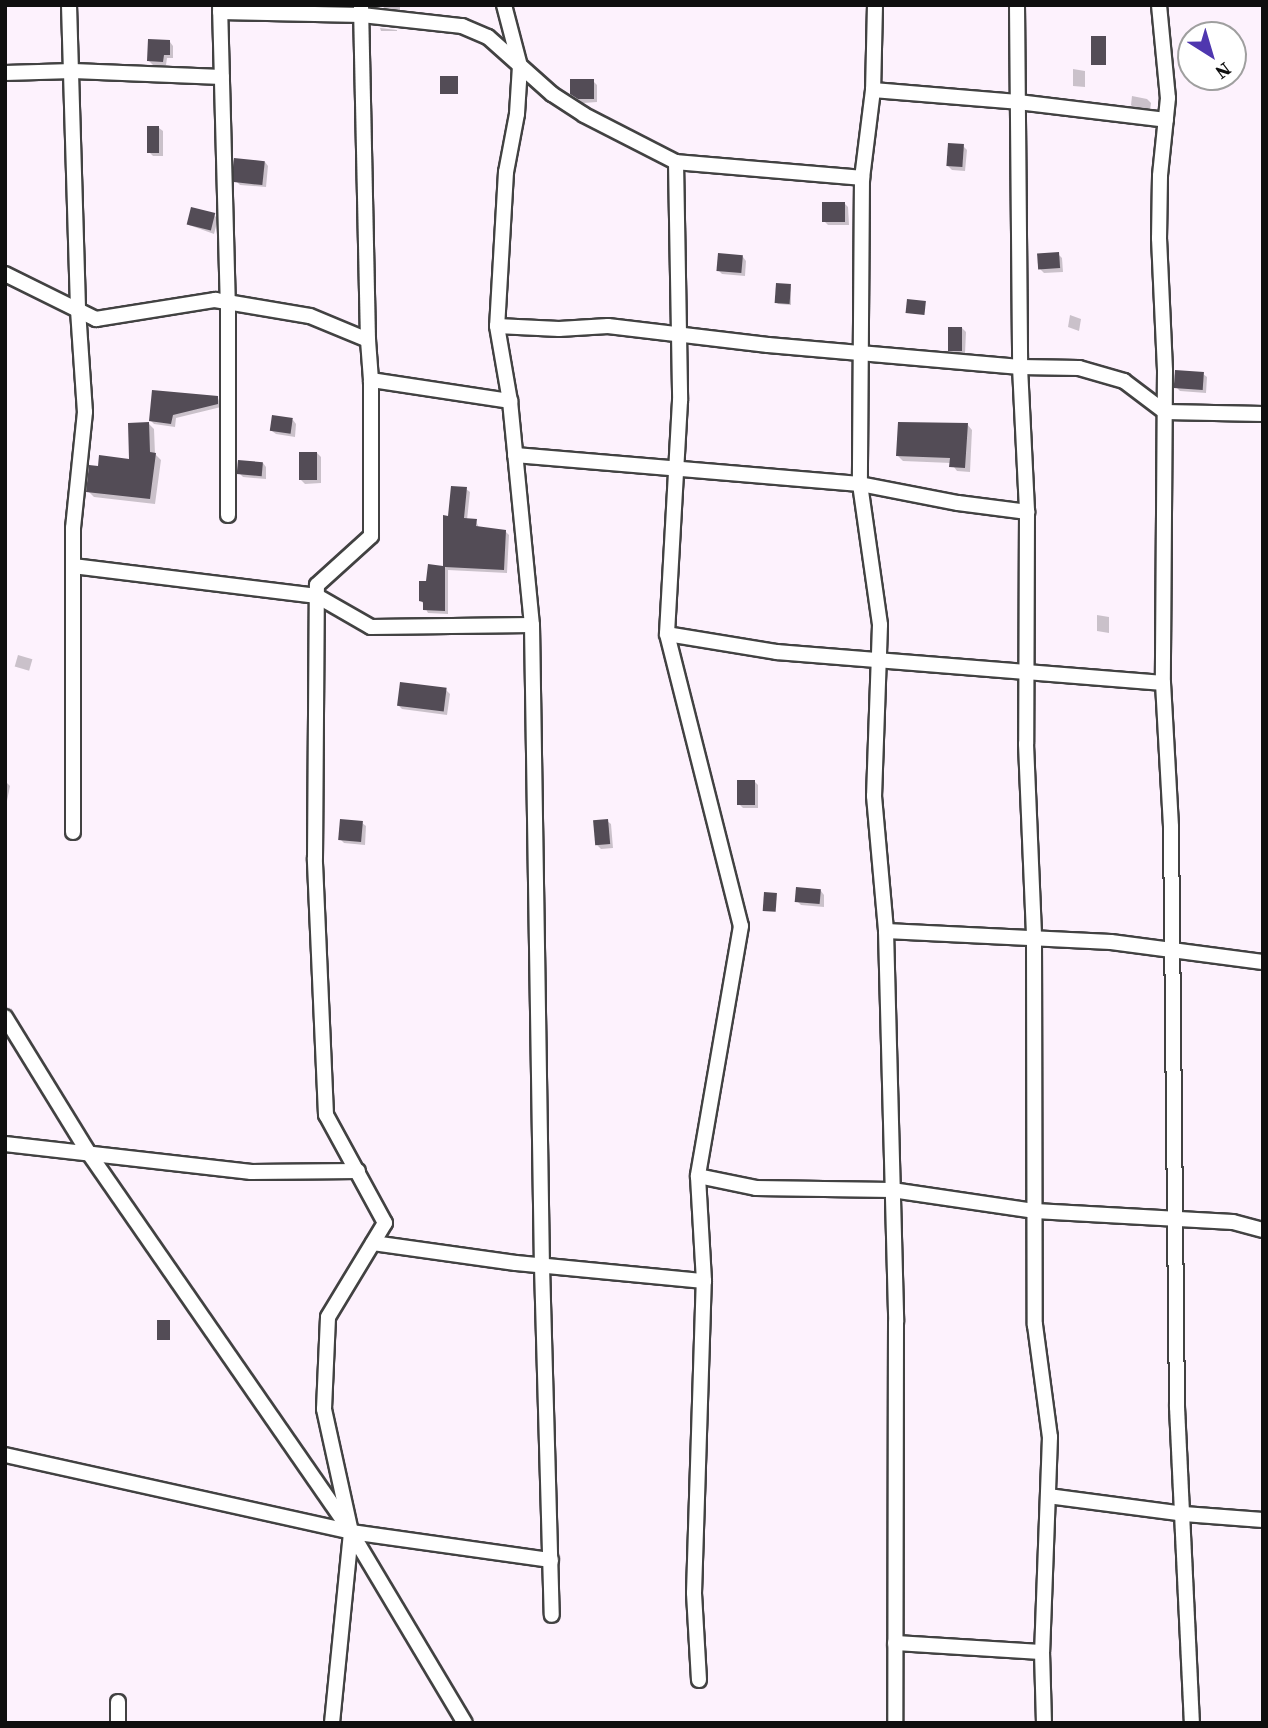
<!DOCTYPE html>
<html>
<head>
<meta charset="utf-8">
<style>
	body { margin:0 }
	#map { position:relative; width:1268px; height:1728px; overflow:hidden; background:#fdf2fd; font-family:"Source Serif 4",serif }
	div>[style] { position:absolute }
	.shadow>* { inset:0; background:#0003; transform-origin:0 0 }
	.building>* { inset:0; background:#534c56; transform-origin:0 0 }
	.roads { filter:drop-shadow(2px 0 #424242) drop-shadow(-2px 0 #424242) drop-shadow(0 2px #424242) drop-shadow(0 -2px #424242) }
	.street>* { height:14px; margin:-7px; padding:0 7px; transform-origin:7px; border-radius:7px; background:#fff }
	span { translate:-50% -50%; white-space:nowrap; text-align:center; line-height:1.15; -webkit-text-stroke:7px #fff; paint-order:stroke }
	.frame { position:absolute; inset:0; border:7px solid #0f0f0f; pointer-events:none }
	.north { position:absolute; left:1177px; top:21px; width:70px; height:70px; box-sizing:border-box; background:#fff; border:2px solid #9f9f9f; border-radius:50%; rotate:143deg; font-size:19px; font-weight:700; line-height:28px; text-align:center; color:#0f0f0f }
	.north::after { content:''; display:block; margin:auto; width:24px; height:32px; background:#4f37af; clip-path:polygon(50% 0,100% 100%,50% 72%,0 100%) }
</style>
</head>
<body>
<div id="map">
	<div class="shadow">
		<div style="clip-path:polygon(382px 5px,400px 5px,400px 12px,386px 11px)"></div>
		<div style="clip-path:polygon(380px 28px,397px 30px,397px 31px,381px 31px)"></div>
		<div style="clip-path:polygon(170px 42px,173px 46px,173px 58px,167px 58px,166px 65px,153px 65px,149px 61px)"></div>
		<div style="clip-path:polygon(1073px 69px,1085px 71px,1085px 87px,1073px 86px)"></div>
		<div style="clip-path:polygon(593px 81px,597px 85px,597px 102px,583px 103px,572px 94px)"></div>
		<div style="clip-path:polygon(1132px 96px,1147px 99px,1151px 103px,1150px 111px,1135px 109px,1131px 105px)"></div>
		<div style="clip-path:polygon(159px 128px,163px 131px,163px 156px,153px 156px,149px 152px)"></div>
		<div style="clip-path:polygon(963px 146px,967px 150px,965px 171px,952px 170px,948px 166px)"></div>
		<div style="clip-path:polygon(265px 162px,268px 166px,266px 187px,240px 185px,236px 181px)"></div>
		<div style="clip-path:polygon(845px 204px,848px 207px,849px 225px,828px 225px,824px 221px)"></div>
		<div style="clip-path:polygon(214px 215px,218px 219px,214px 234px,189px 225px)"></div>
		<div style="clip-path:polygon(1058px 254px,1062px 258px,1063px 272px,1044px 273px,1040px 269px)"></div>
		<div style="clip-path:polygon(743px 257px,746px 261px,745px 276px,722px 274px,718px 270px)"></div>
		<div style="clip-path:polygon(791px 286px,791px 305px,778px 304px,776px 302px)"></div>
		<div style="clip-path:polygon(1070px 315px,1081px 319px,1079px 331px,1068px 327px)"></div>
		<div style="clip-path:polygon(962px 328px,966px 332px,965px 354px,953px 354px,949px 350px)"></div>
		<div style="clip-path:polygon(1203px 374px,1207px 377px,1206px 393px,1180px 391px,1176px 387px)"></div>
		<div style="clip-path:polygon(218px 398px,221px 407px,176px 418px,175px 427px,154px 424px,150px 420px)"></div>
		<div style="clip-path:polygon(293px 420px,296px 424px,295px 437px,276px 434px,272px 431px)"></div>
		<div style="clip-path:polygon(149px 424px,154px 429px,155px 454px,161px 460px,155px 504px,94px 497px,88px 491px,99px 468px,131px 461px)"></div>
		<div style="clip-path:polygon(967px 424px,972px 430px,970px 472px,957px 471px,951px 463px,903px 461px,898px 456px)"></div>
		<div style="clip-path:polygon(317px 453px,321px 457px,321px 483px,305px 484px,301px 480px)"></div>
		<div style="clip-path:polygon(263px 463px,266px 467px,266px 479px,243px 477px,239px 473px)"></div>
		<div style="clip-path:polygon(466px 489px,470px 492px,467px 520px,476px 521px,479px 528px,505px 531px,509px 535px,507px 573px,448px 570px,448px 614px,428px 613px,421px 600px,428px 583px,445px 568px,450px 518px)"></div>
		<div style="clip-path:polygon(1097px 615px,1109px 617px,1109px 633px,1097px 631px)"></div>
		<div style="left:18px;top:655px;width:15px;height:12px;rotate:16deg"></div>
		<div style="clip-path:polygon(446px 690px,450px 694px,447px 715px,402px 709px,398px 705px)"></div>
		<div style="clip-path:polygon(5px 781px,10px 786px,5px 811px)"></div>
		<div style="clip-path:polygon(754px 781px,758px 785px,758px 808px,743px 808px,739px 804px)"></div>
		<div style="clip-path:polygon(607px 821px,611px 824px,613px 848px,601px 849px,597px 845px)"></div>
		<div style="clip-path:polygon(362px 823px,366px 826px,365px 845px,344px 843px,340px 839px)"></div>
		<div style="clip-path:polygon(821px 891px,824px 895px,824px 907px,801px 905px,797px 901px)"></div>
	</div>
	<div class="building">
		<div style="left:1091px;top:36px;width:15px;height:29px"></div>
		<div style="clip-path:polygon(148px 39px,170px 40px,170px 55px,164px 55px,163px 62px,147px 61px)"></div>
		<div style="left:458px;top:76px;width:18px;height:18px;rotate:90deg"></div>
		<div style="clip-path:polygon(570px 79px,594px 79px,594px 99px,578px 99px,570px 94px)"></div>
		<div style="left:147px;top:126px;width:12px;height:27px"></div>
		<div style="left:948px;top:143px;width:16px;height:23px;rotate:4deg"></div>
		<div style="left:234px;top:158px;width:31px;height:24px;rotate:6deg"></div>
		<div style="left:822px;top:202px;width:23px;height:20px"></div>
		<div style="left:191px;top:207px;width:25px;height:18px;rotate:14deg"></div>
		<div style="left:1059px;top:252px;width:16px;height:22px;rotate:86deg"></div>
		<div style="left:718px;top:253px;width:25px;height:18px;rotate:5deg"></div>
		<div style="left:776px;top:283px;width:15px;height:20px;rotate:4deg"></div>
		<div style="left:907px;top:299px;width:19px;height:14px;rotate:6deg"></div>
		<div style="left:948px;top:327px;width:14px;height:24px"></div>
		<div style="left:1175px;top:370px;width:29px;height:18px;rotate:4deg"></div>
		<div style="clip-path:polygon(152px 390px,218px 396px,218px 404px,173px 415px,171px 424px,149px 421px)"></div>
		<div style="left:272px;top:415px;width:21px;height:16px;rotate:8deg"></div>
		<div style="clip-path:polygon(149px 422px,150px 452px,156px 453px,150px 499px,86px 492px,89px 465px,98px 466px,99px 455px,129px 459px,128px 423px)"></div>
		<div style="clip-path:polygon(898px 422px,968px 423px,965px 468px,949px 467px,950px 458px,896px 456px)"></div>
		<div style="left:299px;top:452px;width:18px;height:28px"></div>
		<div style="left:238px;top:460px;width:25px;height:14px;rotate:5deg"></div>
		<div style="clip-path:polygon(451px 486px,467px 487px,464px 518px,477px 519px,476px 526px,506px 530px,504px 570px,445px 567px,445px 611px,423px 610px,423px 602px,419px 601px,419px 581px,426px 581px,428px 564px,443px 566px,443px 515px,448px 516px)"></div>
		<div style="left:400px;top:682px;width:47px;height:24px;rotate:7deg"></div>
		<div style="left:737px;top:780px;width:18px;height:25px"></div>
		<div style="left:340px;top:819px;width:23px;height:21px;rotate:5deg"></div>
		<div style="left:608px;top:819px;width:25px;height:15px;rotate:85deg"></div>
		<div style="left:796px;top:887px;width:25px;height:15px;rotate:5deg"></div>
		<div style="left:764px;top:892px;width:13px;height:19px;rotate:4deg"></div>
		<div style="left:157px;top:1320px;width:13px;height:20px"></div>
	</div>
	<div class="roads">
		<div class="street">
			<div style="left:69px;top:5px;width:305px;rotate:88.3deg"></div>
			<div style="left:78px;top:310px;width:102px;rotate:86.1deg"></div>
			<div style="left:85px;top:412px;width:117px;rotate:95.9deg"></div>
			<div style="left:73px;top:528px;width:304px;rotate:90deg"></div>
			<div style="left:220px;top:5px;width:297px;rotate:88.5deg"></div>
			<div style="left:228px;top:302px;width:213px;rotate:90deg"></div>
			<div style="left:504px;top:5px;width:63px;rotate:75.3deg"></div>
			<div style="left:520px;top:66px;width:48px;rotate:93.6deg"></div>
			<div style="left:517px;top:114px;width:59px;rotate:100.7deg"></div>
			<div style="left:506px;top:172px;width:154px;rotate:93.3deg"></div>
			<div style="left:497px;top:326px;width:76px;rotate:80.2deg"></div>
			<div style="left:510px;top:401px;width:225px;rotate:84.4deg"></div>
			<div style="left:532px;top:625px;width:641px;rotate:89.11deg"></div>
			<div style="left:542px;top:1266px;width:349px;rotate:88.4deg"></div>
			<div style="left:875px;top:5px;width:85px;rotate:91.3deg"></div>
			<div style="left:873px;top:90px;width:89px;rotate:97.1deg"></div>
			<div style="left:862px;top:178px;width:306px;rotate:90.4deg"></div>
			<div style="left:860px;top:484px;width:142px;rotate:81.9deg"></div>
			<div style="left:880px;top:625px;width:171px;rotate:92deg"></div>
			<div style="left:874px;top:796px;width:136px;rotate:84.9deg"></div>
			<div style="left:886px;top:931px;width:391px;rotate:88.5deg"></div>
			<div style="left:896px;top:1322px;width:401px;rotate:90.1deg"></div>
			<div style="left:1017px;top:5px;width:362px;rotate:89.5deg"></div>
			<div style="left:1020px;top:367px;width:145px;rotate:87.2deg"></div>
			<div style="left:1027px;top:512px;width:232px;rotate:90.2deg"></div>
			<div style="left:1026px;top:744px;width:194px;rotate:87.6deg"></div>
			<div style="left:1034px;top:938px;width:387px;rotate:89.9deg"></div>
			<div style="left:1035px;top:1325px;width:113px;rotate:82.4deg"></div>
			<div style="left:1050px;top:1437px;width:215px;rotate:92.1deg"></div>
			<div style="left:1042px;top:1652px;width:71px;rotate:88.4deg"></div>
			<div style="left:1159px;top:5px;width:93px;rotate:84.5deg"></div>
			<div style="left:1168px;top:98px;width:78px;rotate:95.9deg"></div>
			<div style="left:1160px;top:176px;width:62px;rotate:90.9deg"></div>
			<div style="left:1159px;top:238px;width:133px;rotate:87.4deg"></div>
			<div style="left:1165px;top:371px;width:312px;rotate:90.4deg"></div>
			<div style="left:1163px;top:683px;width:144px;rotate:86.8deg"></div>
			<div style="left:1171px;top:827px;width:580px;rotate:89.41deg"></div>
			<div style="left:1177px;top:1407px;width:316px;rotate:87.3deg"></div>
			<div style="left:220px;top:12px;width:142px;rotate:1.2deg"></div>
			<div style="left:362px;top:15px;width:101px;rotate:6.3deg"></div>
			<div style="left:462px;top:26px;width:28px;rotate:23deg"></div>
			<div style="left:488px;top:37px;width:86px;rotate:41.7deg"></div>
			<div style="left:552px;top:94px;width:38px;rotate:33deg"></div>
			<div style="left:584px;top:115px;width:103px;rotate:27.1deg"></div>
			<div style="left:676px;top:162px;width:187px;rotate:4.9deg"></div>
			<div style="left:5px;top:73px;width:68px;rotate:-1.7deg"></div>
			<div style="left:73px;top:71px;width:149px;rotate:2.3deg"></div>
			<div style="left:873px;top:90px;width:145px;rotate:4.7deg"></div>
			<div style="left:1018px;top:102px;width:149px;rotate:6.9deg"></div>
			<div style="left:676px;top:162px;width:239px;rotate:89deg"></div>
			<div style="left:680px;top:401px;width:233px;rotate:93.2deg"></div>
			<div style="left:667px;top:634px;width:301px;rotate:75.8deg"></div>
			<div style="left:741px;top:926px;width:254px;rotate:99.8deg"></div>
			<div style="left:5px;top:274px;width:102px;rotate:26.3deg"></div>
			<div style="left:96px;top:319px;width:121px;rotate:-9.1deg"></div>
			<div style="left:215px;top:300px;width:96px;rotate:9.6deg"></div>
			<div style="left:310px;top:316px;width:63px;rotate:22.5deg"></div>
			<div style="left:497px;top:326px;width:62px;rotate:2.8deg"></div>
			<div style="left:559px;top:329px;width:49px;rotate:-3.5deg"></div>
			<div style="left:608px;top:326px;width:161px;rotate:6.8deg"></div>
			<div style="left:768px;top:345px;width:253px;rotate:5deg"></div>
			<div style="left:1020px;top:367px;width:59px;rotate:1deg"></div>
			<div style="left:1079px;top:368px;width:47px;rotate:16.1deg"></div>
			<div style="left:1124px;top:381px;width:51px;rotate:37.1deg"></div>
			<div style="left:1165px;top:412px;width:98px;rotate:1.2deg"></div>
			<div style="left:371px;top:380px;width:141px;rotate:8.6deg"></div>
			<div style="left:515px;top:455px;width:346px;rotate:4.8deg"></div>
			<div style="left:860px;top:484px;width:100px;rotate:11deg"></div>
			<div style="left:958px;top:503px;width:70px;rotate:7.4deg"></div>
			<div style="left:73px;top:566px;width:246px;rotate:7deg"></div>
			<div style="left:317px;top:596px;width:62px;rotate:29.9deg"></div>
			<div style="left:371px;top:627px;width:161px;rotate:-0.7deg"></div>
			<div style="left:667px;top:634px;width:111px;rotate:9.3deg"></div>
			<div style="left:777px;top:652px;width:387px;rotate:4.6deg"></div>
			<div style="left:886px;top:931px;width:225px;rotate:2.8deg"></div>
			<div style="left:1111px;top:942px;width:153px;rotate:7.5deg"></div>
			<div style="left:5px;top:1017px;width:158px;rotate:58.4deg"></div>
			<div style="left:88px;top:1152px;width:462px;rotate:55.3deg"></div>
			<div style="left:351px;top:1532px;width:222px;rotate:59.2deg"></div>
			<div style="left:5px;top:1144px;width:248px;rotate:6.5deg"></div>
			<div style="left:251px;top:1172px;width:107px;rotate:-0.5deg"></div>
			<div style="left:373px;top:1243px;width:144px;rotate:8deg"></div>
			<div style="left:516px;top:1263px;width:189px;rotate:5.5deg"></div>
			<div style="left:704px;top:1281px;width:105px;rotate:-93.3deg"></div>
			<div style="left:698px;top:1176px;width:59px;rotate:11.7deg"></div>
			<div style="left:756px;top:1188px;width:136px;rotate:0.8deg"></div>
			<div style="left:892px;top:1190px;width:145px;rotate:8.4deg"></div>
			<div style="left:1035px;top:1211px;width:198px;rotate:3.2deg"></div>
			<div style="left:1233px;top:1222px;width:31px;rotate:15deg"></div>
			<div style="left:5px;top:1455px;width:354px;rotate:12.5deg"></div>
			<div style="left:351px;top:1532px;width:202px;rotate:8deg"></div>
			<div style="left:1048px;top:1496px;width:137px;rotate:7.5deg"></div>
			<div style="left:1184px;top:1514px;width:79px;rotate:4.3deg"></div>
			<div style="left:895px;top:1643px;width:147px;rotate:3.5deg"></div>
			<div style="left:699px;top:1680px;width:87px;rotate:-93.3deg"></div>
			<div style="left:694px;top:1593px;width:312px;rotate:-88.2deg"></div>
			<div style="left:118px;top:1723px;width:21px;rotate:-90deg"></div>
			<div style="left:332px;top:1723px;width:192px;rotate:-84.3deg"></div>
			<div style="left:351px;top:1532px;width:126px;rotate:-102.4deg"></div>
			<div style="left:324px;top:1409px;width:92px;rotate:-87.5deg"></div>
			<div style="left:328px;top:1317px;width:110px;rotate:-58.8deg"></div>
			<div style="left:385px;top:1223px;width:123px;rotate:-118.6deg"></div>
			<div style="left:326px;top:1115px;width:257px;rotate:-92.5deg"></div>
			<div style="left:315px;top:858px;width:273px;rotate:-89.6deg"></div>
			<div style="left:317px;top:585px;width:73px;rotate:-42.2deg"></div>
			<div style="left:371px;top:536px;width:156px;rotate:-90deg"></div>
			<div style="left:371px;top:380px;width:40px;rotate:-94.3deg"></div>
			<div style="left:368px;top:340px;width:335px;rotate:-91.2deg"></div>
		</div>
	</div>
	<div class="frame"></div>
	<div class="north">N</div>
</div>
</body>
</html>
